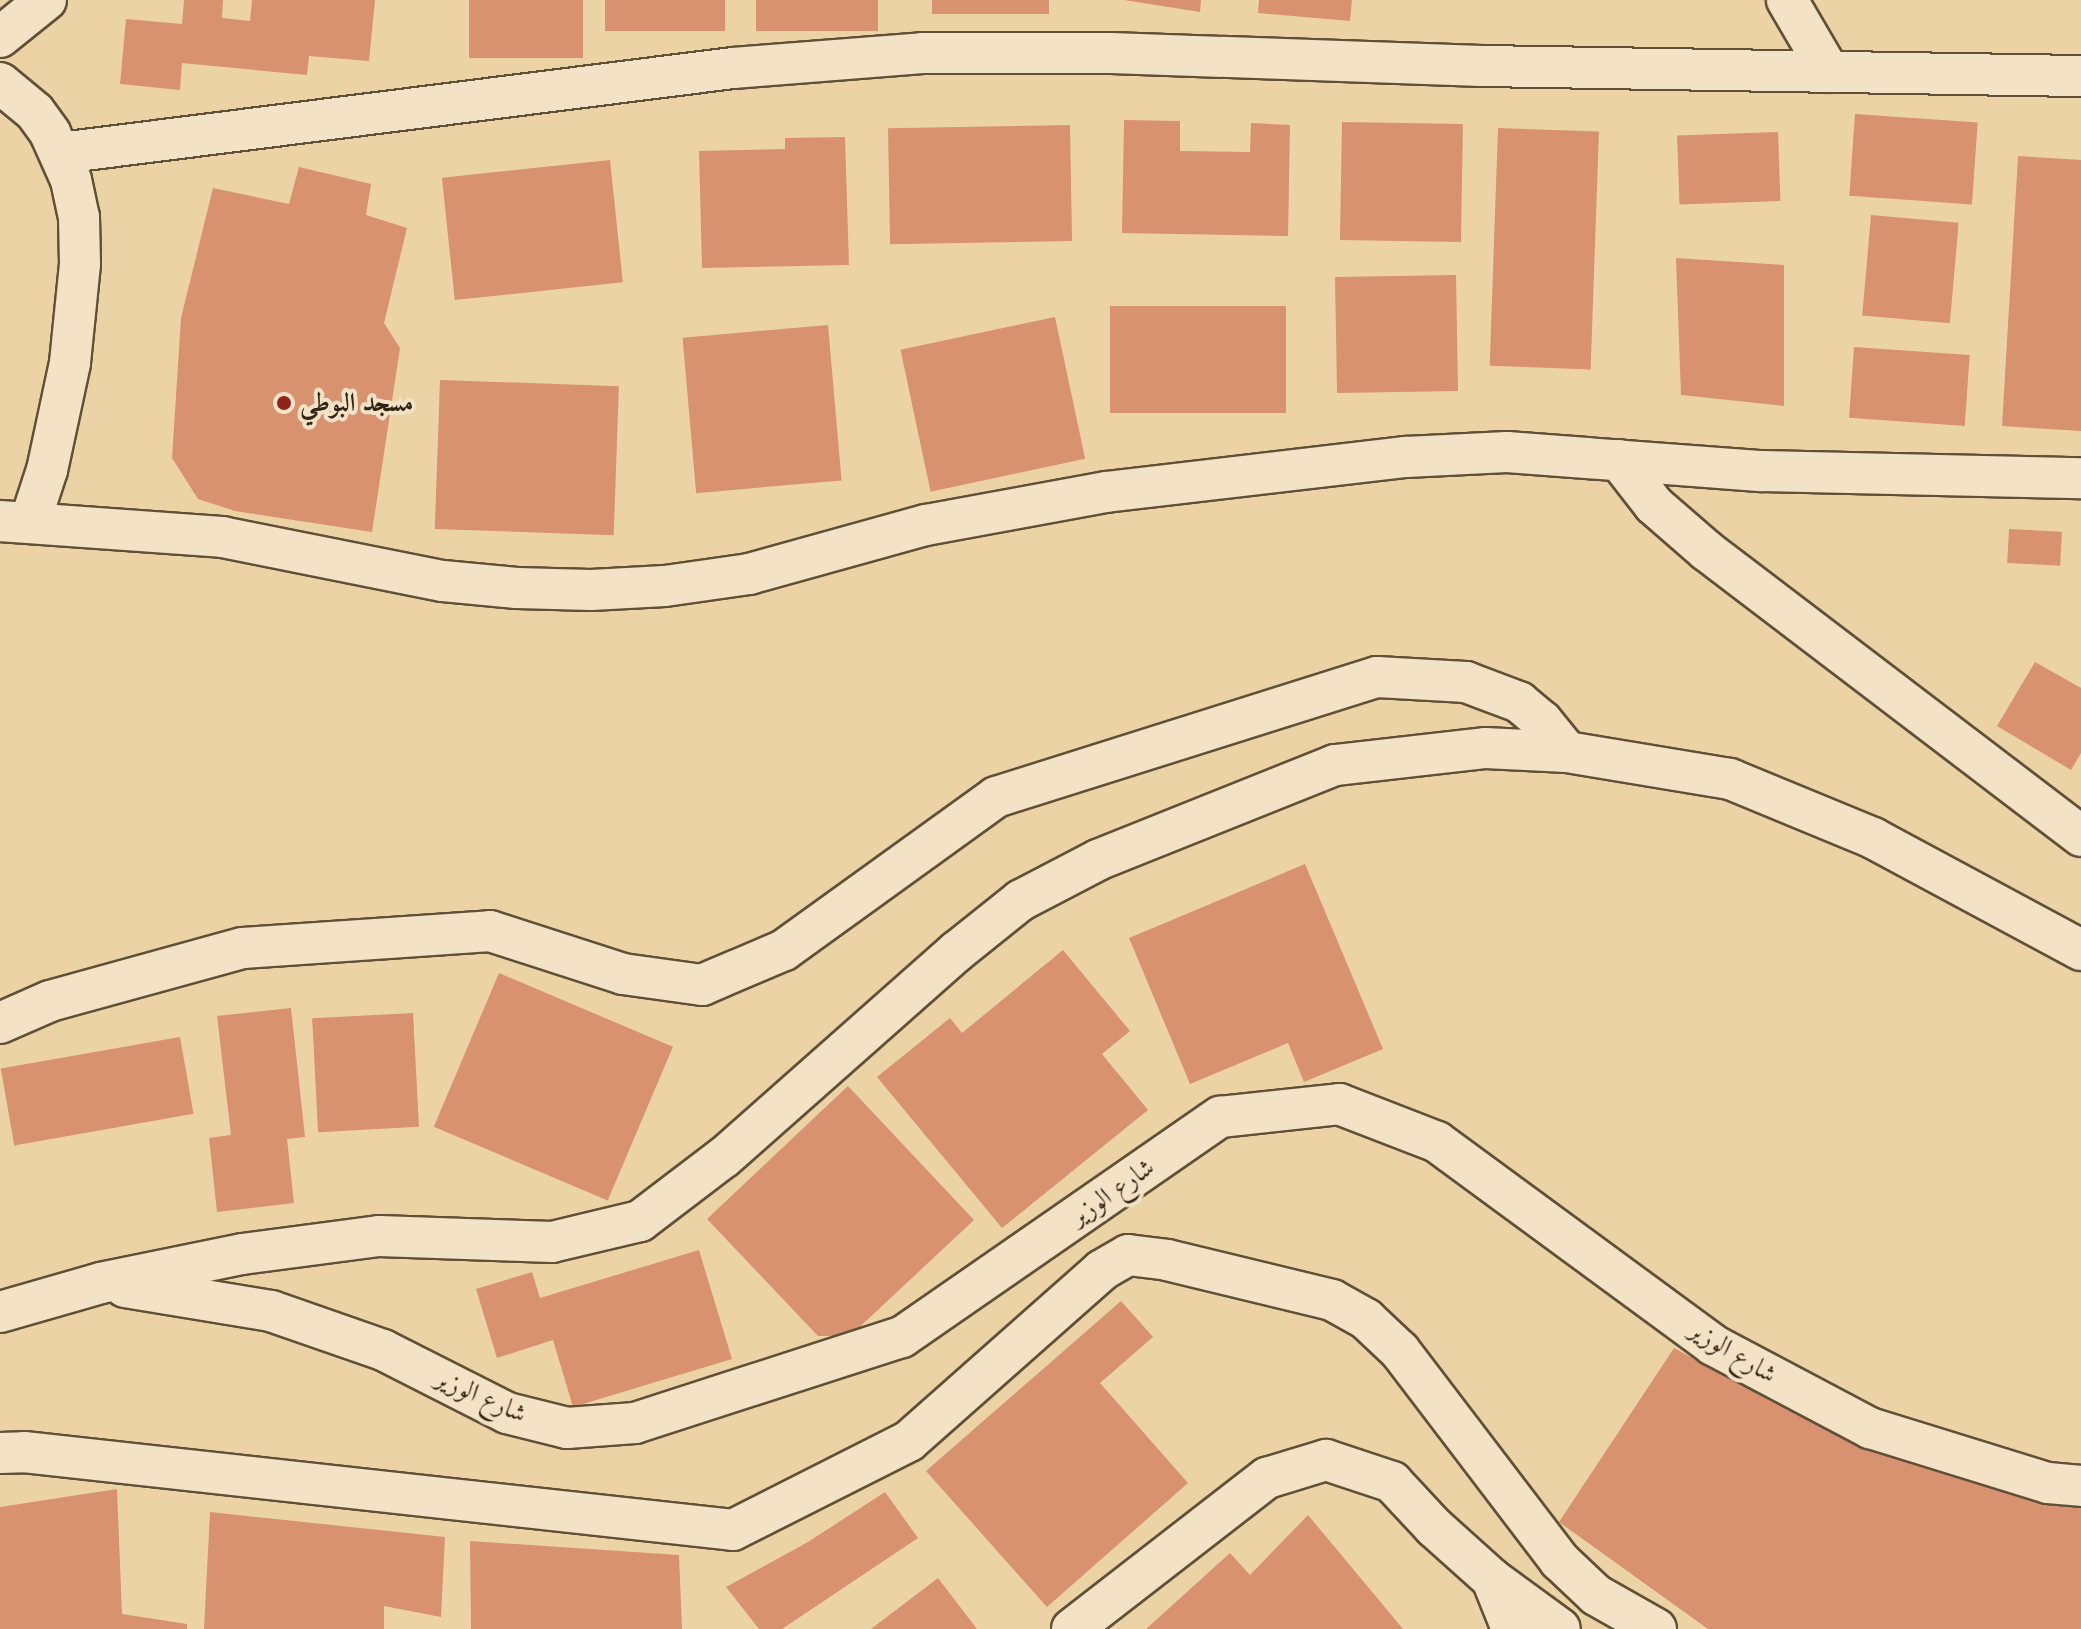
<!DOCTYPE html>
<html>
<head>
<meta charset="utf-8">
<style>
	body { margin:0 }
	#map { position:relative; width:2081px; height:1629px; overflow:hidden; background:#ecd3a6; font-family:Cardo,Amiri,serif }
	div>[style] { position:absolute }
	.building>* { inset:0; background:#d9926f; transform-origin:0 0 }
	.roads { filter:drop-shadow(2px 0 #605037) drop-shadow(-2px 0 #605037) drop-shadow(0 2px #605037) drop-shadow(0 -2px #605037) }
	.street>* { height:40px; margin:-20px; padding:0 20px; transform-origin:20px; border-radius:20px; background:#f3e2c5 }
	.dots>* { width:22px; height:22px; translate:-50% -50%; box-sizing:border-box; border:4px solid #f3e2c5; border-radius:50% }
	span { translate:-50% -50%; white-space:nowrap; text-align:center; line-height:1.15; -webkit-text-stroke:8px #f3e2c5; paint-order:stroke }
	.poi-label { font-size:26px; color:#312412; font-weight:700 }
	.left { translate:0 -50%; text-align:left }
	.street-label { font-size:26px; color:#312412 }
</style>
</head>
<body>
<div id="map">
	<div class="building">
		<div style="clip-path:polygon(184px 0,223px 0,222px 18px,250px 21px,252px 0,375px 0,369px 61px,309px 56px,307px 75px,182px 63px,180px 90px,120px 84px,126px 19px,182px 24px)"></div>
		<div style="left:469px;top:0;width:114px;height:58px"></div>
		<div style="left:605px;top:0;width:120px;height:31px"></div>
		<div style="left:756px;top:0;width:122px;height:31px"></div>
		<div style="left:932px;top:0;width:117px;height:14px"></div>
		<div style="clip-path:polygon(1124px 0,1201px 0,1200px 12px)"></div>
		<div style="clip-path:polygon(1259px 0,1352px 0,1350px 21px,1258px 13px)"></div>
		<div style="left:1855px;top:114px;width:123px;height:82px;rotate:4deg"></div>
		<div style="clip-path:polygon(1124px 120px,1180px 121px,1180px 151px,1250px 152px,1251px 123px,1290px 125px,1288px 236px,1122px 233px)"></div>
		<div style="left:1342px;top:122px;width:121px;height:118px;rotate:1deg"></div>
		<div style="left:1070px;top:125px;width:116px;height:182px;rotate:89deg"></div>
		<div style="left:1498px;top:128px;width:101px;height:238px;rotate:2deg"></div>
		<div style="left:1778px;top:132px;width:69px;height:101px;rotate:88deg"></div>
		<div style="clip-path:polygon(845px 137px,849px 265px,702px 268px,699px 151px,785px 149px,785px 138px)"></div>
		<div style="clip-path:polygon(2018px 156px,2081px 160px,2081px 431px,2002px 426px)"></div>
		<div style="left:610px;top:160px;width:123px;height:169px;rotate:84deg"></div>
		<div style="clip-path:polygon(299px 167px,371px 184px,366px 215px,407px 228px,384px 323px,400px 348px,372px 532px,235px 511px,198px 499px,172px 458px,181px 318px,213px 188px,289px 204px)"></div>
		<div style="left:1871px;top:215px;width:88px;height:101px;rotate:5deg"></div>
		<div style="clip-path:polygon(1676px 258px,1784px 265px,1784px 406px,1681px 395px)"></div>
		<div style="left:1456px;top:275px;width:116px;height:121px;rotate:89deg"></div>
		<div style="left:1110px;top:306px;width:176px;height:107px"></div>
		<div style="left:1055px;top:317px;width:145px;height:158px;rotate:78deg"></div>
		<div style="left:828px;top:325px;width:156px;height:146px;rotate:85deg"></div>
		<div style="left:1854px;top:347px;width:116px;height:71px;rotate:4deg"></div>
		<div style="left:440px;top:380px;width:179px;height:149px;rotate:2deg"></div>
		<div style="left:2009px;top:529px;width:53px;height:34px;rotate:3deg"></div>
		<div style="clip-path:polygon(2035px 662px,2081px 688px,2081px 753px,2071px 770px,1997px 726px)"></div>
		<div style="clip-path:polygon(1305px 864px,1383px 1049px,1304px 1082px,1288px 1043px,1190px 1084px,1129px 938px)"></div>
		<div style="clip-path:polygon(1063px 950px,1130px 1031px,1102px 1054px,1148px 1110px,1002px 1228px,877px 1077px,950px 1018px,962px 1033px)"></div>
		<div style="left:499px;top:973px;width:189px;height:167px;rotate:23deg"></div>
		<div style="clip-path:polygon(291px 1008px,305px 1137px,287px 1139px,294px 1203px,217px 1212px,209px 1138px,231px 1135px,217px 1016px)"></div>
		<div style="left:413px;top:1013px;width:114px;height:101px;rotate:87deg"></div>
		<div style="left:180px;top:1037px;width:78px;height:182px;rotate:80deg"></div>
		<div style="clip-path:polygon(848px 1086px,974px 1220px,850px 1336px,818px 1336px,707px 1219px)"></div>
		<div style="clip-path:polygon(699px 1250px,732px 1359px,573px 1407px,553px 1340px,497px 1358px,476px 1289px,532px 1272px,540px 1298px)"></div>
		<div style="clip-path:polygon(1121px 1301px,1153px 1337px,1100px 1383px,1188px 1483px,1047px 1607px,926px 1471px)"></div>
		<div style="clip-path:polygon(1674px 1348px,1834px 1433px,2040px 1497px,2081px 1503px,2081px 1629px,1708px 1629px,1559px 1522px)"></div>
		<div style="clip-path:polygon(117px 1489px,122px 1614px,187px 1624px,187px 1629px,0 1629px,0 1507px)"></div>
		<div style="clip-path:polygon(885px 1492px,918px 1538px,782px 1629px,759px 1629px,726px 1587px,808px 1542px)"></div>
		<div style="clip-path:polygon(210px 1512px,445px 1537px,441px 1617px,384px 1606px,384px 1629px,204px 1629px)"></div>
		<div style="clip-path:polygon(1308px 1515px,1403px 1629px,1146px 1629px,1230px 1553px,1250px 1575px)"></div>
		<div style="clip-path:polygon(470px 1541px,679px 1555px,682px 1629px,471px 1629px)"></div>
		<div style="clip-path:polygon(938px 1578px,977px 1629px,871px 1629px)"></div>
	</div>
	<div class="roads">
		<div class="street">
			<div style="left:1787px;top:0;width:83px;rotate:59.7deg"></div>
			<div style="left:0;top:37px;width:59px;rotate:-38.8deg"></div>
			<div style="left:0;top:83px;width:45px;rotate:39.6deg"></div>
			<div style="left:35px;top:112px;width:26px;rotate:54deg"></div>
			<div style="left:50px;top:133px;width:51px;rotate:65.9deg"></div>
			<div style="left:71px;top:180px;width:38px;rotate:78deg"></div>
			<div style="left:79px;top:217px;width:47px;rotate:88.8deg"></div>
			<div style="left:80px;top:264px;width:100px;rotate:95.8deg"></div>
			<div style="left:70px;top:363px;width:109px;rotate:102.1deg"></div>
			<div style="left:47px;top:470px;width:55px;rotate:108.1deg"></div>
			<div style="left:61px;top:153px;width:677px;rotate:-7.21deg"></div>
			<div style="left:733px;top:68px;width:190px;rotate:-4.5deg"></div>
			<div style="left:922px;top:53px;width:189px"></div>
			<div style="left:1111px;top:53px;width:371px;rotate:2deg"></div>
			<div style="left:1482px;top:66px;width:599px;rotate:0.96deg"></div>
			<div style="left:1619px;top:460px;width:57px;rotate:52.1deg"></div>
			<div style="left:1654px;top:505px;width:70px;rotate:41deg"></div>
			<div style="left:1707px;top:551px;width:470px;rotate:37.3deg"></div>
			<div style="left:0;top:521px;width:223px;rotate:4.1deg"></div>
			<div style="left:222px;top:537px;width:225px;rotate:11.3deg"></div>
			<div style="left:443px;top:581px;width:74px;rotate:5.4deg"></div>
			<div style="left:517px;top:588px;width:74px;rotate:1.5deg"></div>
			<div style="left:591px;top:590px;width:74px;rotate:-3.1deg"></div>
			<div style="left:665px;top:586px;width:85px;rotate:-8.1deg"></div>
			<div style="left:749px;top:574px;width:184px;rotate:-15.5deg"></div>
			<div style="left:926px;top:525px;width:183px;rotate:-10.4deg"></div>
			<div style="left:1106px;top:492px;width:302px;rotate:-6.7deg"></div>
			<div style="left:1406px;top:457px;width:101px;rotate:-2.8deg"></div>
			<div style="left:1507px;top:452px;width:256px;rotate:4.3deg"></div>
			<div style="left:1762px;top:471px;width:319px;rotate:1.3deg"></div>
			<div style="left:1567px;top:752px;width:165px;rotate:9.4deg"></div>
			<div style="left:1730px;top:779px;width:155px;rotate:22.4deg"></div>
			<div style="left:1873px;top:838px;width:236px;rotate:28.3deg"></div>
			<div style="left:0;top:1023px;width:55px;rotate:-23.7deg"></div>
			<div style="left:50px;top:1001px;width:200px;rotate:-15.4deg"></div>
			<div style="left:243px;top:948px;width:248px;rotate:-3.9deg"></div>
			<div style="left:490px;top:931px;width:140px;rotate:17.9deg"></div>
			<div style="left:623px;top:974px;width:80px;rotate:7.9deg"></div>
			<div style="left:702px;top:985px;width:89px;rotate:-23.1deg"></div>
			<div style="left:784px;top:950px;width:261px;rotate:-35.8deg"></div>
			<div style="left:996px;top:797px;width:399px;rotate:-17.5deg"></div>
			<div style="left:1377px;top:677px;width:89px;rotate:3.2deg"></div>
			<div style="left:1466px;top:682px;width:57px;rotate:20.7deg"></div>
			<div style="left:1519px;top:702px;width:30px;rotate:40deg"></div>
			<div style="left:1542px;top:721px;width:40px;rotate:51deg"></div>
			<div style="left:1567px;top:752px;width:82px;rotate:-177.2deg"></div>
			<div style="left:1485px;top:748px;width:151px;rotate:173.5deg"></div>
			<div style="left:1335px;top:765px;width:255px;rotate:158.2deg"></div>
			<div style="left:1098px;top:860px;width:87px;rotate:152.5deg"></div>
			<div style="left:1021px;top:900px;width:83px;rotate:141.3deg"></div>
			<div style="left:956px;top:952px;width:310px;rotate:138.5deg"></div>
			<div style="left:724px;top:1157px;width:106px;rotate:142.7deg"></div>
			<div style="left:640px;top:1221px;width:90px;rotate:166.6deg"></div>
			<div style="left:552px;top:1242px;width:173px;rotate:-178deg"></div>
			<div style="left:379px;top:1236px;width:138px;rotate:172.5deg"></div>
			<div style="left:242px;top:1254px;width:144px;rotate:168.4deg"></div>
			<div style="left:101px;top:1283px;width:105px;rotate:164deg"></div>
			<div style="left:125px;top:1287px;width:148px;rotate:9.3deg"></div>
			<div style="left:271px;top:1311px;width:119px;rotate:19.2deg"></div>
			<div style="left:383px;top:1350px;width:139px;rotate:26.9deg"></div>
			<div style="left:507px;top:1413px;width:62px;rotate:14deg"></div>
			<div style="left:567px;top:1428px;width:68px;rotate:-4.2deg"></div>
			<div style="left:635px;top:1423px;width:281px;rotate:-17.9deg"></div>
			<div style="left:902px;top:1337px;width:387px;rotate:-34.7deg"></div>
			<div style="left:1220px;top:1117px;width:120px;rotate:-6.2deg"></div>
			<div style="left:1339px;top:1104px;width:105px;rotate:21.2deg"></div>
			<div style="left:1437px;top:1142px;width:343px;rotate:36.3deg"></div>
			<div style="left:1713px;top:1345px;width:178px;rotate:27.9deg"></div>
			<div style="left:1870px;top:1428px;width:186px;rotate:17.2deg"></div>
			<div style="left:2048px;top:1483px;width:33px;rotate:5deg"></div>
			<div style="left:0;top:1453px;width:24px;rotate:-2deg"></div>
			<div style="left:24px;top:1452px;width:713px;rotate:6.28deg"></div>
			<div style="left:733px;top:1530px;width:197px;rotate:-26.8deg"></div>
			<div style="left:909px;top:1441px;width:258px;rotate:-41.5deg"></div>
			<div style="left:1102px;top:1270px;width:30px;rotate:-30deg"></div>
			<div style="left:1128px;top:1255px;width:39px;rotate:7deg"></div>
			<div style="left:1167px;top:1260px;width:170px;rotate:13.6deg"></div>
			<div style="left:1332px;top:1300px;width:39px;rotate:29deg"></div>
			<div style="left:1366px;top:1319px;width:47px;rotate:43.3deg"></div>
			<div style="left:1400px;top:1351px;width:263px;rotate:52.7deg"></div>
			<div style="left:1559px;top:1560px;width:51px;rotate:43.4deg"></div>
			<div style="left:1596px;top:1595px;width:69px;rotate:29.5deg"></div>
			<div style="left:1492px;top:1579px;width:84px;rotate:36.3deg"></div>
			<div style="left:1072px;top:1629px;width:247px;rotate:-37.8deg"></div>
			<div style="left:1267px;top:1478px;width:62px;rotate:-17deg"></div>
			<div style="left:1326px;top:1460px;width:70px;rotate:18.4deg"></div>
			<div style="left:1392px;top:1482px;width:62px;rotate:47deg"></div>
			<div style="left:1434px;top:1527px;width:78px;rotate:41.9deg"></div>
			<div style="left:1492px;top:1579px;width:54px;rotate:68.2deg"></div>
		</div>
	</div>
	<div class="dots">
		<div style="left:284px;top:403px;background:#8f2418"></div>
	</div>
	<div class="poi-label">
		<span class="left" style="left:300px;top:403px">مسجد البوطي</span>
	</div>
	<div class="street-label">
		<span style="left:1112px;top:1192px;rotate:-35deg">شارع الوزير</span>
		<span style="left:1733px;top:1352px;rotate:31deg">شارع الوزير</span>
		<span style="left:481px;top:1396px;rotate:24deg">شارع الوزير</span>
	</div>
</div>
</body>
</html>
